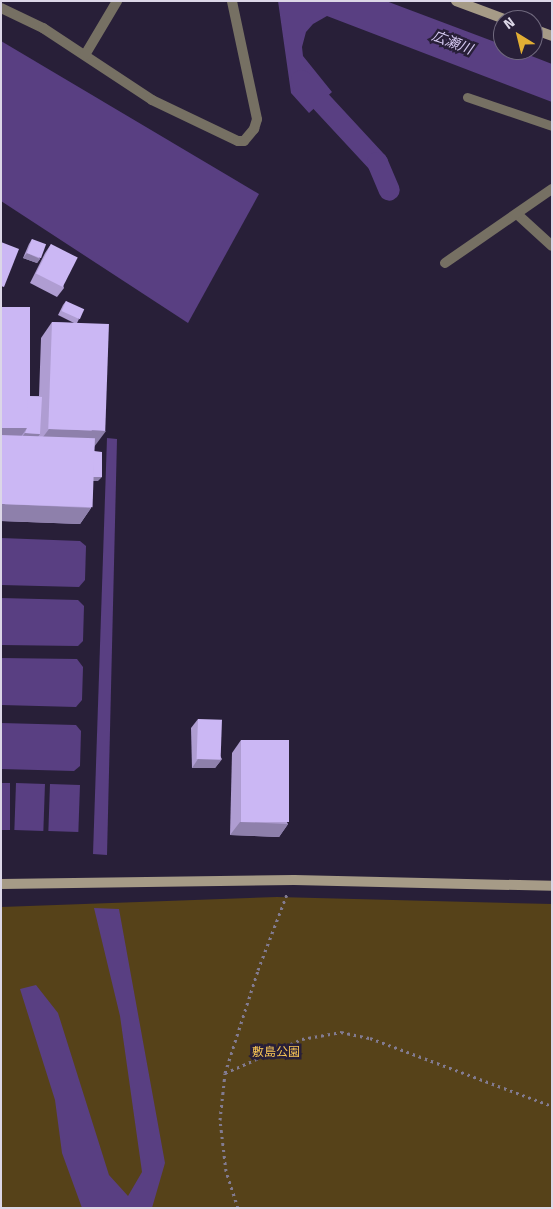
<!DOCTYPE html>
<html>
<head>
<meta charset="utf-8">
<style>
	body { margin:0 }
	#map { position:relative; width:553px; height:1209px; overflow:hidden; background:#281f38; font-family:"Fira Sans","Noto Sans JP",sans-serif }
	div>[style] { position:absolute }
	.green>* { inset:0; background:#564219 }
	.water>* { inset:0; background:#593f82; transform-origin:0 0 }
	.canal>* { height:21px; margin:-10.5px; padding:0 10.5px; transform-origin:10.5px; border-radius:10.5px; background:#593f82 }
	.path>* { height:3px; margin-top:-1.5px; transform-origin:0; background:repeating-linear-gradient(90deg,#827b90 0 2.5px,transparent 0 6.5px) }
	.lane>* { height:9px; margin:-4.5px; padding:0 4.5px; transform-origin:4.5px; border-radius:4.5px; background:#767063 }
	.street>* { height:10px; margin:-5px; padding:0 5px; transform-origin:5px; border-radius:5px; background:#767063 }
	.secondary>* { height:10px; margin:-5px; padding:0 5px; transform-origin:5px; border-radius:5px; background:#a69b87 }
	.wall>* { inset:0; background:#af9dd2 }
	.shaded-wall>* { inset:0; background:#8e80ab }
	.building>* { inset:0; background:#cbb7f4; transform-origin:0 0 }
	span { translate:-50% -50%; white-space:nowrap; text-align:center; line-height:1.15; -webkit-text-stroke:5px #281f38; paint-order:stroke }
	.park-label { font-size:12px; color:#f8c555 }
	.water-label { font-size:14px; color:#d5c9f1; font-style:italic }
	.frame { position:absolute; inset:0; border:2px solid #dcd7e7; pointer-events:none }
	.north { position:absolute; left:493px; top:10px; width:50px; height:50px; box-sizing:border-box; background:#281f38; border:1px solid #70697e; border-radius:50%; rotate:324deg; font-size:14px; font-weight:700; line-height:20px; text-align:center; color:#dcd7e7 }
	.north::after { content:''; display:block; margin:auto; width:18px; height:22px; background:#e2ae34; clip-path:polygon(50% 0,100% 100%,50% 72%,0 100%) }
</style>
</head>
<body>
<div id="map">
	<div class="green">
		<div style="clip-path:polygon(277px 897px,552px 904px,552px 1208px,1px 1208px,1px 907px)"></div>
	</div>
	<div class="water">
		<div style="clip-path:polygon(278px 1px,386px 1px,503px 45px,503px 50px,516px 50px,552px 64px,552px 102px,327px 16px,313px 24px,306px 32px,302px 47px,303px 56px,332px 92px,309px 113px,291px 93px)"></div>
		<div style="clip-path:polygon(1px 41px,259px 194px,188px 323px,1px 201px)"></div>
		<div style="clip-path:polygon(107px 438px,117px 439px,107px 855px,93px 854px)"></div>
		<div style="clip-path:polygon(1px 538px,80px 541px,86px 546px,85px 580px,79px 587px,1px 585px)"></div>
		<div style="clip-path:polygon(1px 598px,78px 600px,84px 606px,83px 641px,78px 646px,1px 645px)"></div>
		<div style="clip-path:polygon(1px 658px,77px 659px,83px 667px,82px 700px,76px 707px,1px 705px)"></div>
		<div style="clip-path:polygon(1px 723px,76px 725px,81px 731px,80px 766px,74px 771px,1px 769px)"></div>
		<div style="left:1px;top:783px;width:9px;height:47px"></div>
		<div style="left:16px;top:783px;width:29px;height:47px;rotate:2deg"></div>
		<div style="left:50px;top:784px;width:30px;height:47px;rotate:2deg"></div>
		<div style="clip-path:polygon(94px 908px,119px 909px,165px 1163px,152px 1208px,82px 1208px,62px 1153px,55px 1100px,20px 989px,36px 985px,58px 1013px,109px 1175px,128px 1196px,142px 1172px,120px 1016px)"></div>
	</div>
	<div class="canal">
		<div style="left:301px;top:80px;width:112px;rotate:47.2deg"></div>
		<div style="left:377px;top:162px;width:30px;rotate:67deg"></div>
	</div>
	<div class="path">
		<div style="left:225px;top:1073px;width:84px;rotate:-23.8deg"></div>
		<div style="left:302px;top:1039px;width:40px;rotate:-10deg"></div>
		<div style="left:341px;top:1032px;width:30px;rotate:12deg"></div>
		<div style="left:370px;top:1038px;width:194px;rotate:20.5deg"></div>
		<div style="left:238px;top:1208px;width:39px;rotate:-108deg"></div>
		<div style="left:226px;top:1171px;width:51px;rotate:-96.7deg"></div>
		<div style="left:220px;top:1120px;width:47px;rotate:-83.9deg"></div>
		<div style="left:225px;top:1073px;width:108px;rotate:-72.2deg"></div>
		<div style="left:258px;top:970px;width:81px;rotate:-69.1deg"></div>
	</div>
	<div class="lane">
		<div style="left:467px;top:97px;width:90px;rotate:18.8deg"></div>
	</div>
	<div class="street">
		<div style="left:1px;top:8px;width:47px;rotate:25.5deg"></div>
		<div style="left:43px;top:28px;width:131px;rotate:33.4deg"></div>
		<div style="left:152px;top:100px;width:95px;rotate:25.5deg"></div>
		<div style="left:238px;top:141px;width:6px"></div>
		<div style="left:244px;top:141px;width:16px;rotate:-50deg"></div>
		<div style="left:254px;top:129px;width:10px;rotate:-73deg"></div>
		<div style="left:257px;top:119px;width:121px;rotate:-102deg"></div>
		<div style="left:85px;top:55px;width:63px;rotate:-59.3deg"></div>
		<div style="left:517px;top:214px;width:47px;rotate:42.4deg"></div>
		<div style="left:445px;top:263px;width:130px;rotate:-34.7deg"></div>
	</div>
	<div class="secondary">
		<div style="left:456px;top:1px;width:54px;rotate:20.4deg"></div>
		<div style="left:533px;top:29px;width:20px;rotate:20deg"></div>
		<div style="left:1px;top:884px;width:293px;rotate:-0.8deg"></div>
		<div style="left:294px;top:880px;width:258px;rotate:1.3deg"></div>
	</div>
	<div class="wall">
		<div style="clip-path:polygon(32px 239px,40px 259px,37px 263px,23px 258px,29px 244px)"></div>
		<div style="clip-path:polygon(51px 244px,64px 288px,57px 297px,30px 283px,45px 253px)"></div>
		<div style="clip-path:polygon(66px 301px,79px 319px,77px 323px,94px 447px,94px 451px,98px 481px,93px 481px,91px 508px,80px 524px,1px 521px,28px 396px,39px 396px,41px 338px,52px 322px,74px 323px,58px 315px,63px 305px)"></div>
		<div style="clip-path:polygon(198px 719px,222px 759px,215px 768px,192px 768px,191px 728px)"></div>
		<div style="clip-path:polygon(241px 740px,288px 824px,279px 837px,230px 835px,232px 753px)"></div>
	</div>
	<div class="shaded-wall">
		<div style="clip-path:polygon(27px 253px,40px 259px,37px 263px,23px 258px)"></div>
		<div style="clip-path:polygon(1px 428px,27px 428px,16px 444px,1px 444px)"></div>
		<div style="clip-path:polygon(49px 429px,106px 431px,94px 447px,37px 445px)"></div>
		<div style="clip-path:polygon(25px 433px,40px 434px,34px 443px,18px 442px)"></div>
		<div style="clip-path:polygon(91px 477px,102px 477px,98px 481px,87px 481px)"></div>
		<div style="clip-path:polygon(1px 504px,91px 508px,80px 524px,1px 521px)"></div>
		<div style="clip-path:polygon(198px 759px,222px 759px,215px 768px,192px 768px)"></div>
		<div style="clip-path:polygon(240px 822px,288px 824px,279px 837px,230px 835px)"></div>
	</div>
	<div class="building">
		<div style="left:32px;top:239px;width:15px;height:15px;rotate:20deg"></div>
		<div style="clip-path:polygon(1px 242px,19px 249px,4px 287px,1px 286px)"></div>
		<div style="left:51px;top:244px;width:30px;height:33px;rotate:27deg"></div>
		<div style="left:66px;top:301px;width:20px;height:11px;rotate:24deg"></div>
		<div style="left:1px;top:307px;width:29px;height:121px"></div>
		<div style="left:52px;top:322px;width:57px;height:107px;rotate:2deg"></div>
		<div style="clip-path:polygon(28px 396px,42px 397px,40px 434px,25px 433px,27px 428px)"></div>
		<div style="left:1px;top:435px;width:94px;height:69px;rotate:2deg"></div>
		<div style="clip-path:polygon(94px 451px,102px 452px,102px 477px,93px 477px)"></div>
		<div style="left:198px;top:719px;width:24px;height:40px;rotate:2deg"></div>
		<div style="left:241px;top:740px;width:48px;height:82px"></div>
	</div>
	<div class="park-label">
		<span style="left:276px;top:1053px">敷島公園</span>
	</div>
	<div class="water-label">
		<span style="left:452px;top:43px;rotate:21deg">広瀬川</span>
	</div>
	<div class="frame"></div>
	<div class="north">N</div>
</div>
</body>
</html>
